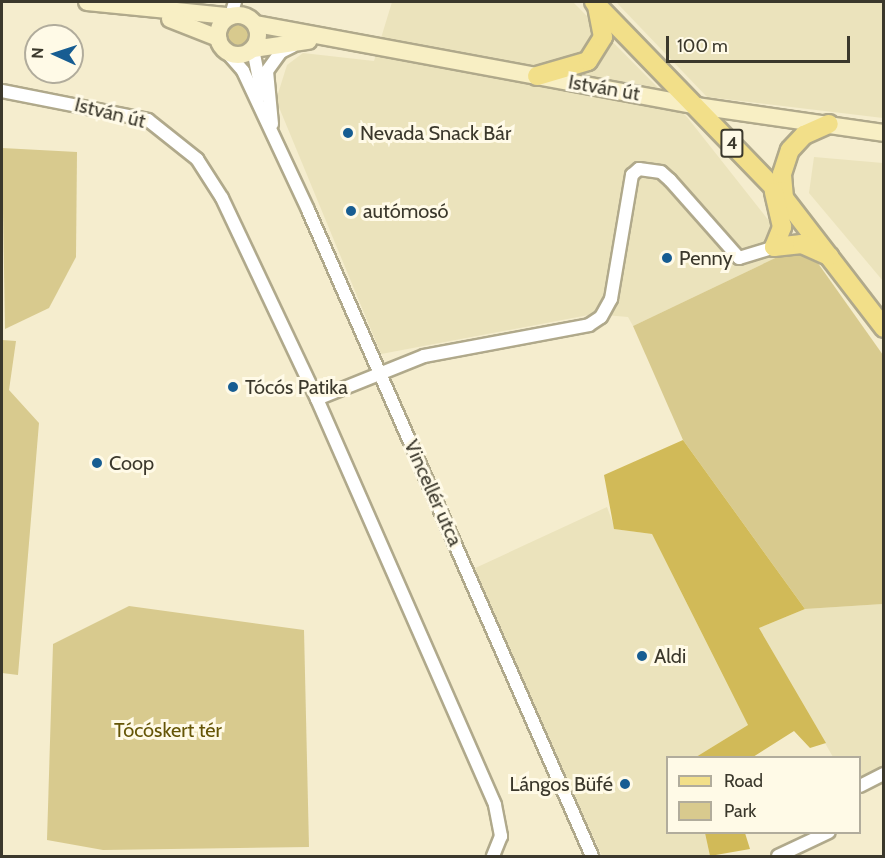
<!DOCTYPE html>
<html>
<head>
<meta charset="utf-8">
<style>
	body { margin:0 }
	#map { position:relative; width:885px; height:858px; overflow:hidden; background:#f5edce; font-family:Cabin,sans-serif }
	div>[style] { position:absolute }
	.built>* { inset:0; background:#ebe3bc }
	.green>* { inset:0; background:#d8ca8e }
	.round { border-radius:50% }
	.forest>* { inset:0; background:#d1ba58 }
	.roads { filter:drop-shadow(2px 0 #b0a98b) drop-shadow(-2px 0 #b0a98b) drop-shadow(0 2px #b0a98b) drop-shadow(0 -2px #b0a98b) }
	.street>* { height:12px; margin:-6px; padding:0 6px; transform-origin:6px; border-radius:6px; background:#fff }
	.secondary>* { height:16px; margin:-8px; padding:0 8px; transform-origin:8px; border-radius:8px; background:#f8efc4 }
	.secondary>.ring { margin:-8px; padding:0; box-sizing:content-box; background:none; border:16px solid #f8efc4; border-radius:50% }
	.primary>* { height:18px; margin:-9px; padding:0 9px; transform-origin:9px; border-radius:9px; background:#f2df89 }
	.dots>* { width:16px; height:16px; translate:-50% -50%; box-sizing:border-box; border:3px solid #fffae7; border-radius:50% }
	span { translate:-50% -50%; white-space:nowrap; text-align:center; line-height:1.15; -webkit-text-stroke:6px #fffae7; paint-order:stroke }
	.shield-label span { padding:2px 4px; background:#fffae7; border:2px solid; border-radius:4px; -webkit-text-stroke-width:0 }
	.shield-label { font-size:18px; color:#3b382c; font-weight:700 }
	.street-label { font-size:20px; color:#3b382c }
	.poi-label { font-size:20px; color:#3b382c }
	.left { translate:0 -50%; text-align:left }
	.right { translate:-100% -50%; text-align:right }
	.park-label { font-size:20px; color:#655506 }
	.frame { position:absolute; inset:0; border:3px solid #3b382c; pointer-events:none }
	.legend { position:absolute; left:666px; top:756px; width:195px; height:78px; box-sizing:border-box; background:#fffae7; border:2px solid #b1ac9c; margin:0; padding:8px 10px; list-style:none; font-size:18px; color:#3b382c }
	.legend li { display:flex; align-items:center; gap:12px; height:30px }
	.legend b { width:30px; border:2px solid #b1ac9c }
	.north { position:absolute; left:24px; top:24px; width:60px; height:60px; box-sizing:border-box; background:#fffae7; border:2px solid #b1ac9c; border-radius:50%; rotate:273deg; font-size:16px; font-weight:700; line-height:24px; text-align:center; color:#3b382c }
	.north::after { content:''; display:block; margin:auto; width:21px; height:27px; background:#175d92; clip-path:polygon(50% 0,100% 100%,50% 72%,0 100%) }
	.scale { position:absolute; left:666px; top:36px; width:184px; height:27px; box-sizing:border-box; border:3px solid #3b382c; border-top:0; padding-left:8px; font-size:18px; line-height:21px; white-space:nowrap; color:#3b382c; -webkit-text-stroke:4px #fffae7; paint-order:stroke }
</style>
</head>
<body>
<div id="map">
	<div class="built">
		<div style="clip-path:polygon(392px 2px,573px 2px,687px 117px,792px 250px,633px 326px,628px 317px,594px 314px,381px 354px,276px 100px,287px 65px,303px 53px,374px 61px)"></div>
		<div style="clip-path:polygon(616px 2px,883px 2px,883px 118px,707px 97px)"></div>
		<div style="clip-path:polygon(814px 157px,883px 163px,883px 281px,809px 193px)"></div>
		<div style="clip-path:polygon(607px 507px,615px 529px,652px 534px,748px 725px,696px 757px,668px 758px,668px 832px,705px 833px,710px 856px,602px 856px,471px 570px)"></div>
		<div style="clip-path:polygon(883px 604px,883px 769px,860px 782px,860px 758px,833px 757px,759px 628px,805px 609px)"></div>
	</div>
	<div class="green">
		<div class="round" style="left:224px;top:20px;width:30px;height:30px"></div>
		<div style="clip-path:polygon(2px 148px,77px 152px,76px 257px,49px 308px,5px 329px)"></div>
		<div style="clip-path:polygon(792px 250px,815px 259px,883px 355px,883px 604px,805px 609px,683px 440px,633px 326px)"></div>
		<div style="clip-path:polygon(2px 340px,16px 341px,9px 390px,39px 423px,18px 675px,2px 673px)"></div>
		<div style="clip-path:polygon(129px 606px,304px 630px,309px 847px,103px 850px,47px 840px,53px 644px)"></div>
	</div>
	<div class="forest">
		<div style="clip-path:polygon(683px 440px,805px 609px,759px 628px,826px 743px,810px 748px,794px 731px,753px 757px,696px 757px,748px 725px,652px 534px,614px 529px,604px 475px)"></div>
		<div style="clip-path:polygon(705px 833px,745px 833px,750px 849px,710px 856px)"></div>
	</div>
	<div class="roads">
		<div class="street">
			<div style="left:231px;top:15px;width:14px;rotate:-73deg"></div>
			<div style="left:253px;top:49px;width:47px;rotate:78.9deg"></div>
			<div style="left:225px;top:50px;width:28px;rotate:49deg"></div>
			<div style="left:243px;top:71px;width:153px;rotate:64.9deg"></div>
			<div style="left:308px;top:210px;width:706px;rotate:66.27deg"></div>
			<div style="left:2px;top:91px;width:149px;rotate:11.2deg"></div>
			<div style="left:148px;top:120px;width:63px;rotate:38.5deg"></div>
			<div style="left:197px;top:159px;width:46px;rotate:57.3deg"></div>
			<div style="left:222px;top:198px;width:222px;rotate:64.7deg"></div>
			<div style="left:317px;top:399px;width:443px;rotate:66.3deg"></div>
			<div style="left:495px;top:805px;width:32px;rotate:79deg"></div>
			<div style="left:501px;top:836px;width:22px;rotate:112deg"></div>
			<div style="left:272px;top:124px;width:53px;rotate:-95.4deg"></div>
			<div style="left:267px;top:71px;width:24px;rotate:-54deg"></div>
			<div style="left:281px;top:52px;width:13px;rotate:-27deg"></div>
			<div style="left:317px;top:399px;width:115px;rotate:-21.9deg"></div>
			<div style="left:424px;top:356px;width:168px;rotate:-10.6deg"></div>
			<div style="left:589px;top:325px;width:14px;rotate:-34deg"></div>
			<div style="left:601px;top:317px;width:21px;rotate:-61deg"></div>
			<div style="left:611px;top:299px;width:126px;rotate:-80.4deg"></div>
			<div style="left:632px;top:175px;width:9px;rotate:-41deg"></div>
			<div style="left:639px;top:169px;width:22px;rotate:8deg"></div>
			<div style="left:661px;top:172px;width:12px;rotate:42deg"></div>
			<div style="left:670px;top:180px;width:104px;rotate:48.5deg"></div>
			<div style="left:739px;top:258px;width:37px;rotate:-17deg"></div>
			<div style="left:860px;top:786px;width:27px;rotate:-27deg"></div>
			<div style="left:778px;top:856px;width:56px;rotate:-25.2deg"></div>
		</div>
		<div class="secondary">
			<div style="left:87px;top:2px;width:142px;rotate:5.7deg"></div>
			<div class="ring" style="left:218px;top:15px;width:24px;height:24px"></div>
			<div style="left:170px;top:19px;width:52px;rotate:21.6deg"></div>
			<div style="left:256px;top:24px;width:449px;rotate:10.5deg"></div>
			<div style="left:697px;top:106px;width:189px;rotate:8.2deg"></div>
			<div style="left:253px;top:49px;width:56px;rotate:-8.3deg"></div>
		</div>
		<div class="primary">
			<div style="left:594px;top:2px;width:273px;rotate:45.9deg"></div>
			<div style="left:784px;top:198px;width:164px;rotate:52.4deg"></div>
			<div style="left:537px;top:76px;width:53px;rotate:-16.4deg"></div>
			<div style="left:588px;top:61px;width:28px;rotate:-58deg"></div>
			<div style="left:603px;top:37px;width:31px;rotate:-101deg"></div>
			<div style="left:784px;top:198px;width:24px;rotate:-95deg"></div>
			<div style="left:782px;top:174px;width:25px;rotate:-72deg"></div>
			<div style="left:790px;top:150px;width:21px;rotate:-47deg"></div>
			<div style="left:804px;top:135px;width:27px;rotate:-24deg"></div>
			<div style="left:774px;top:247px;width:22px;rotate:-68deg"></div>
			<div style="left:782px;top:227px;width:36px;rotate:-103deg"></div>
			<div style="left:774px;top:247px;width:28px;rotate:-6deg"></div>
			<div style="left:802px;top:244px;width:30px;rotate:24deg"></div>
		</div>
	</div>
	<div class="dots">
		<div style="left:348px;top:133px;background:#175d92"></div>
		<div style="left:351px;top:211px;background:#175d92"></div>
		<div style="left:667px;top:258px;background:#175d92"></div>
		<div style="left:233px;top:387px;background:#175d92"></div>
		<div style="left:97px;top:463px;background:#175d92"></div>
		<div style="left:642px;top:656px;background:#175d92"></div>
		<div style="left:625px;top:784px;background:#175d92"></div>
	</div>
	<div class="shield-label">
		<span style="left:732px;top:143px">4</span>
	</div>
	<div class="street-label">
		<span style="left:604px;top:88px;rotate:10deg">István út</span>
		<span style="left:110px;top:113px;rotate:14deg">István út</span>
		<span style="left:433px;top:493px;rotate:66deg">Vincellér utca</span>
	</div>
	<div class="poi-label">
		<span class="left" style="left:360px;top:133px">Nevada Snack Bár</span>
		<span class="left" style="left:363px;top:211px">autómosó</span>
		<span class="left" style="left:679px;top:258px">Penny</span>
		<span class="left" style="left:245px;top:387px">Tócós Patika</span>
		<span class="left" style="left:109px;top:463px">Coop</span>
		<span class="left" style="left:654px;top:656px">Aldi</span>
		<span class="right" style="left:613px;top:784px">Lángos Büfé</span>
	</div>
	<div class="park-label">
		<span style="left:168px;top:730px">Tócóskert tér</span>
	</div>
	<div class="frame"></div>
	<ul class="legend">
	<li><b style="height:8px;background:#f2df89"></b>Road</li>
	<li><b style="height:16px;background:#d8ca8e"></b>Park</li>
	</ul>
	<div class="north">N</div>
	<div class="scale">100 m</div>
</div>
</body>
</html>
